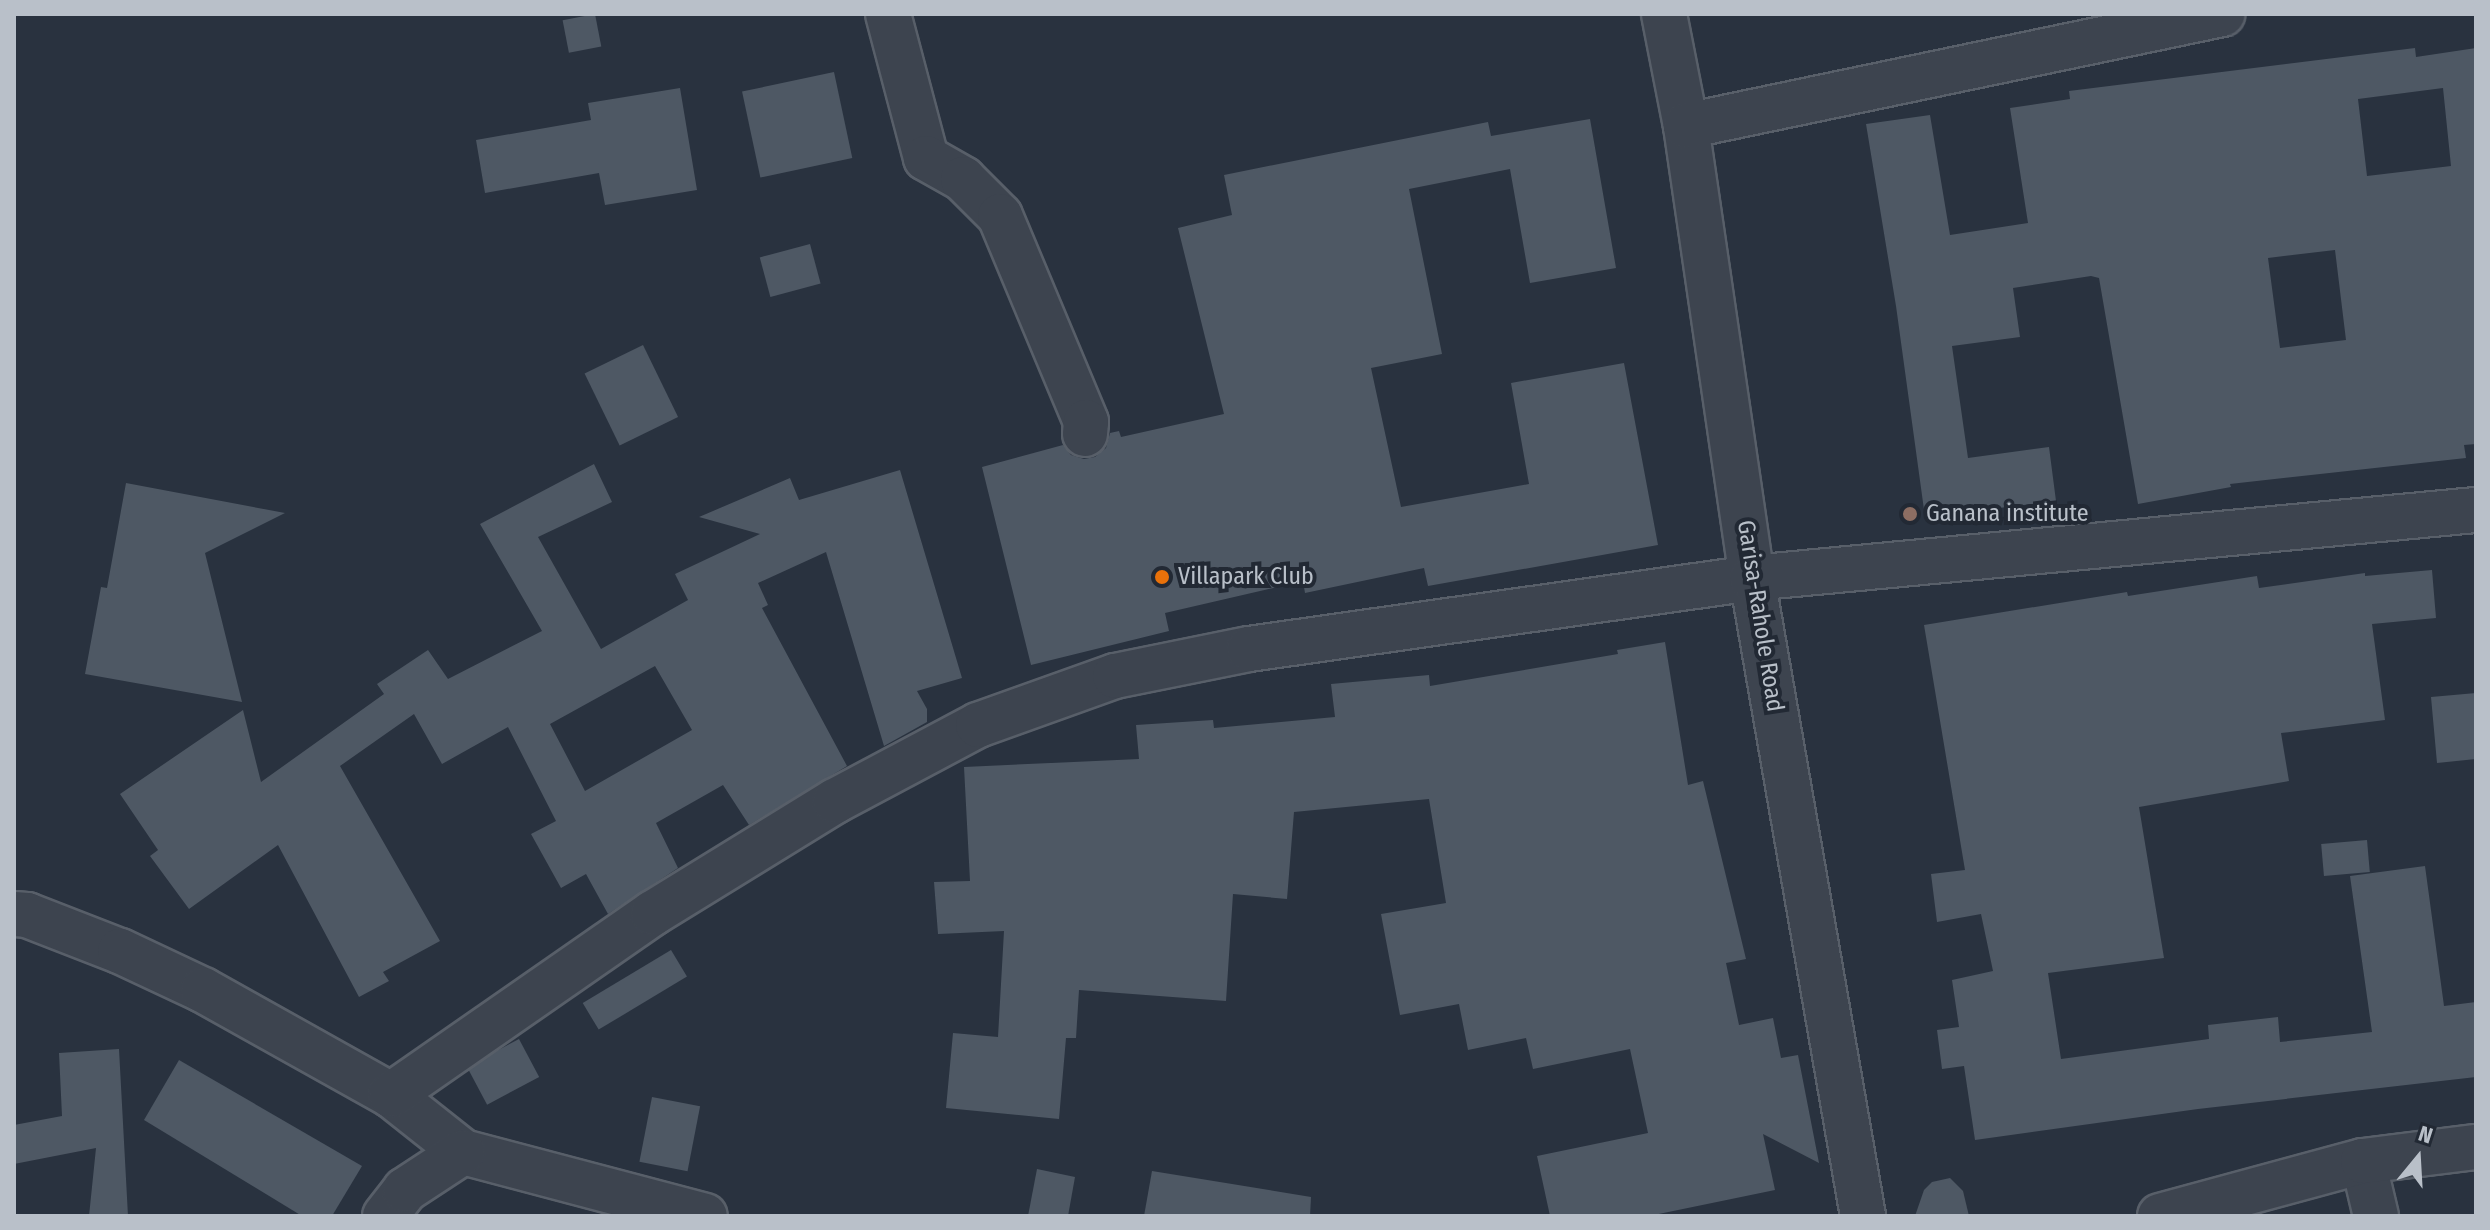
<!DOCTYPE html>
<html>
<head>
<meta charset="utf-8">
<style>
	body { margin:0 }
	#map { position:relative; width:2490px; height:1230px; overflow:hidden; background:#29323f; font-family:"Fira Sans Condensed",sans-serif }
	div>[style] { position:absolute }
	.building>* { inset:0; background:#4e5864; transform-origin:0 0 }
	.roads { filter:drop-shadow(2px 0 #585f69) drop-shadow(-2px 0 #585f69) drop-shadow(0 2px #585f69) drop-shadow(0 -2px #585f69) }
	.minor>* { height:44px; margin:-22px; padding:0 22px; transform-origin:22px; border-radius:22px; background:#3d444f }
	.dots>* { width:22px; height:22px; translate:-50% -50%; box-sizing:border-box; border:4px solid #222934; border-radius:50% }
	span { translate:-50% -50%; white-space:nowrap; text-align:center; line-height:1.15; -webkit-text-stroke:8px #222934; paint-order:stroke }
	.poi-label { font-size:24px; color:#b9c0c9 }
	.left { translate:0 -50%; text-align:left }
	.street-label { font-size:24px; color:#b9c0c9 }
	.frame { position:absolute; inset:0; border:16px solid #b9c0c9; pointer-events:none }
	.north { position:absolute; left:2378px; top:1118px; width:80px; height:80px; -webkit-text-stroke:6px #222934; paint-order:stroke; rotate:18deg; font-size:22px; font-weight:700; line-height:32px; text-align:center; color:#b9c0c9 }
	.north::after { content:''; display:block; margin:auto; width:28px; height:36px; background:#b9c0c9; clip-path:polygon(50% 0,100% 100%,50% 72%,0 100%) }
</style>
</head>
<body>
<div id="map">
	<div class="building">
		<div style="left:595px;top:14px;width:33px;height:33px;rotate:79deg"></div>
		<div style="clip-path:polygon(evenodd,2415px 48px,2416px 57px,2476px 48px,2476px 444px,2464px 445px,2466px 458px,2230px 484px,2231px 487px,2138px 504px,2099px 278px,2091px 276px,2013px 288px,2020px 337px,1952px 346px,1968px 458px,2049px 447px,2056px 501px,1925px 517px,1896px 306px,1866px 124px,1930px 115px,1950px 235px,2028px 223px,2010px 108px,2070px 99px,2069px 91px,2415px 48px,2443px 88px,2451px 166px,2367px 176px,2358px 99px,2443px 88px,2415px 48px,2335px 250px,2346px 340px,2280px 348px,2268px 258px,2335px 250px)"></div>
		<div style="left:834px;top:72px;width:88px;height:94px;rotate:78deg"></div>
		<div style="clip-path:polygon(680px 88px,697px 190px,605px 205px,599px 173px,485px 193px,476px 140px,591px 120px,588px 103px)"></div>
		<div style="clip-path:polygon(1590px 119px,1616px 268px,1530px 283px,1510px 169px,1409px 189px,1442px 354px,1371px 368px,1401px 507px,1529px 484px,1511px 383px,1624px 363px,1658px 545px,1428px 586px,1424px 568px,1305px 593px,1303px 581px,1165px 613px,1169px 631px,1031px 665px,982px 467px,1063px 445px,1071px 455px,1084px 459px,1095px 457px,1106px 448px,1110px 433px,1119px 431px,1121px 437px,1224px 414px,1178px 228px,1232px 215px,1224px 175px,1488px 122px,1491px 136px)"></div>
		<div style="left:810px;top:244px;width:41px;height:52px;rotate:75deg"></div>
		<div style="left:643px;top:345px;width:80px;height:65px;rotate:64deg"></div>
		<div style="clip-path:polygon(evenodd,594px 464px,612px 502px,538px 537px,601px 649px,688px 600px,675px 574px,760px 534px,699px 517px,790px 478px,799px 500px,900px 470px,962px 678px,917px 691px,927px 709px,927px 722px,884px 746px,826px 552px,758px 583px,768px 605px,762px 608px,847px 766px,749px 825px,723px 785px,656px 823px,678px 868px,608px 914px,586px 874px,561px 888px,531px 834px,556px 821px,508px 727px,442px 764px,414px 714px,340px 766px,440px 941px,383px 972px,389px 981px,359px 997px,278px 845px,189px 909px,150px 856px,158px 850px,120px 794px,243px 710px,261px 782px,384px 694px,377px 684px,428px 650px,448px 679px,542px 631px,480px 524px,594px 464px,655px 666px,692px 730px,585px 791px,550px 724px,655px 666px)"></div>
		<div style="clip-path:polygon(126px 483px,285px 513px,205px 553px,242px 702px,85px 674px,101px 587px,107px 588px)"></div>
		<div style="clip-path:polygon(2432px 570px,2436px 618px,2372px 624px,2385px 720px,2281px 733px,2289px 781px,2139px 807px,2164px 958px,2048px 973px,2061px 1059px,2209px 1039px,2208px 1025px,2278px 1017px,2280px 1042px,2372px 1032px,2350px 876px,2425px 866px,2444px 1006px,2476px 1002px,2476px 1077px,2198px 1109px,1975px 1140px,1964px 1066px,1942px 1069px,1937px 1030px,1959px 1027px,1952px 980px,1993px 971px,1981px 914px,1937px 922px,1931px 874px,1965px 870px,1924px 625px,2127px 592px,2128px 596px,2257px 576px,2259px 588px,2365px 573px,2365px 576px)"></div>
		<div style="clip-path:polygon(1665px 642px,1688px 785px,1703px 781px,1746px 959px,1726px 963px,1739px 1025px,1773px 1018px,1781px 1058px,1798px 1055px,1819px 1163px,1763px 1134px,1775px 1190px,1649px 1216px,1550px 1216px,1537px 1156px,1648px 1133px,1630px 1049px,1533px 1069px,1526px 1038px,1468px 1050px,1459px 1004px,1400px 1015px,1381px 914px,1446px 903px,1429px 799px,1294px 812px,1287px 899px,1233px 894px,1226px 1001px,1079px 990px,1076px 1038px,1066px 1038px,1059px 1119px,946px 1108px,953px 1033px,998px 1037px,1004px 931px,938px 934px,934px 882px,970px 881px,964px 767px,1139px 759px,1136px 725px,1213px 720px,1214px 728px,1335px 717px,1331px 684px,1429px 675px,1430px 686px,1618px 654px,1617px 650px)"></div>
		<div style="clip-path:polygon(2476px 693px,2476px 759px,2437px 763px,2431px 697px)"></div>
		<div style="left:2367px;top:840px;width:32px;height:46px;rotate:85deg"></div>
		<div style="left:671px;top:950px;width:31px;height:103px;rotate:59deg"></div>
		<div style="left:519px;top:1039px;width:43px;height:59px;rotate:62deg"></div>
		<div style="clip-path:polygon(119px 1049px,128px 1216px,89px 1216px,96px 1148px,14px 1164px,14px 1125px,62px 1116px,59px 1053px)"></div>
		<div style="clip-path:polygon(179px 1060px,362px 1166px,332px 1216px,302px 1216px,144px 1120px)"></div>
		<div style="left:652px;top:1097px;width:49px;height:66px;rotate:11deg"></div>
		<div style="clip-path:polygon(1037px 1169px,1075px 1177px,1068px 1216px,1028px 1216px)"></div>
		<div style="clip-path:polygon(1152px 1171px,1311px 1197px,1310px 1216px,1144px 1216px)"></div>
		<div style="clip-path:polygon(1950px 1178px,1963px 1191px,1969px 1216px,1915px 1216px,1924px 1190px,1932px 1182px)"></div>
	</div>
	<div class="roads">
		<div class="minor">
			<div style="left:888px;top:14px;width:149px;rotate:75.2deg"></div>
			<div style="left:926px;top:158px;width:43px;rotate:29.6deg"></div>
			<div style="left:963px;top:179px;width:52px;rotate:45deg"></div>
			<div style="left:1000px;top:216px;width:223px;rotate:67.3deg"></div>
			<div style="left:1086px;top:422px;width:12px;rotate:95deg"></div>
			<div style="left:1664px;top:14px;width:114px;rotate:78.9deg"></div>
			<div style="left:1686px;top:126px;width:457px;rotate:81.7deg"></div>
			<div style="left:1752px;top:578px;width:648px;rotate:80.13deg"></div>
			<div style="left:1686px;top:126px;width:548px;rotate:-11.8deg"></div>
			<div style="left:14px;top:914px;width:13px;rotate:4deg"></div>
			<div style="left:27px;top:915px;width:100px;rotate:21.2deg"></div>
			<div style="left:120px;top:951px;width:92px;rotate:25.2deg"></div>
			<div style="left:203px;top:990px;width:215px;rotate:29.2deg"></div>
			<div style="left:391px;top:1095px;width:92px;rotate:38.4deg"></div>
			<div style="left:463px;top:1152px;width:250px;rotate:14.8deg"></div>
			<div style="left:391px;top:1095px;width:319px;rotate:-34.8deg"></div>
			<div style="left:653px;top:913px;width:214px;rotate:-31.6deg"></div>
			<div style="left:835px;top:801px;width:162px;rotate:-28deg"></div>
			<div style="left:978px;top:725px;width:145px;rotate:-19.7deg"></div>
			<div style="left:1115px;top:676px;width:137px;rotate:-11.4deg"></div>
			<div style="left:1249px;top:649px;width:508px;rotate:-8.03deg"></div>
			<div style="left:1752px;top:578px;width:727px;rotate:-5.37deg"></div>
			<div style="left:2363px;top:1161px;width:57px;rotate:76.7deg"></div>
			<div style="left:385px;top:1216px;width:33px;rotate:-52deg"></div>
			<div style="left:405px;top:1190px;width:69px;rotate:-33.2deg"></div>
			<div style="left:2160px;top:1216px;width:210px;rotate:-15.2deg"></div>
			<div style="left:2363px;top:1161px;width:114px;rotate:-7.1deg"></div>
		</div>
	</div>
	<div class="dots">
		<div style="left:1910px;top:514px;background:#8d6e63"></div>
		<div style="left:1162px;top:577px;background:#e8710a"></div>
	</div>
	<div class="poi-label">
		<span class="left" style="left:1926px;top:514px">Ganana institute</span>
		<span class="left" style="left:1178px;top:577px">Villapark Club</span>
	</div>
	<div class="street-label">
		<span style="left:1760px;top:616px;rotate:81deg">Garisa-Rahole Road</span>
	</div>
	<div class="frame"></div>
	<div class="north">N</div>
</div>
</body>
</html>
